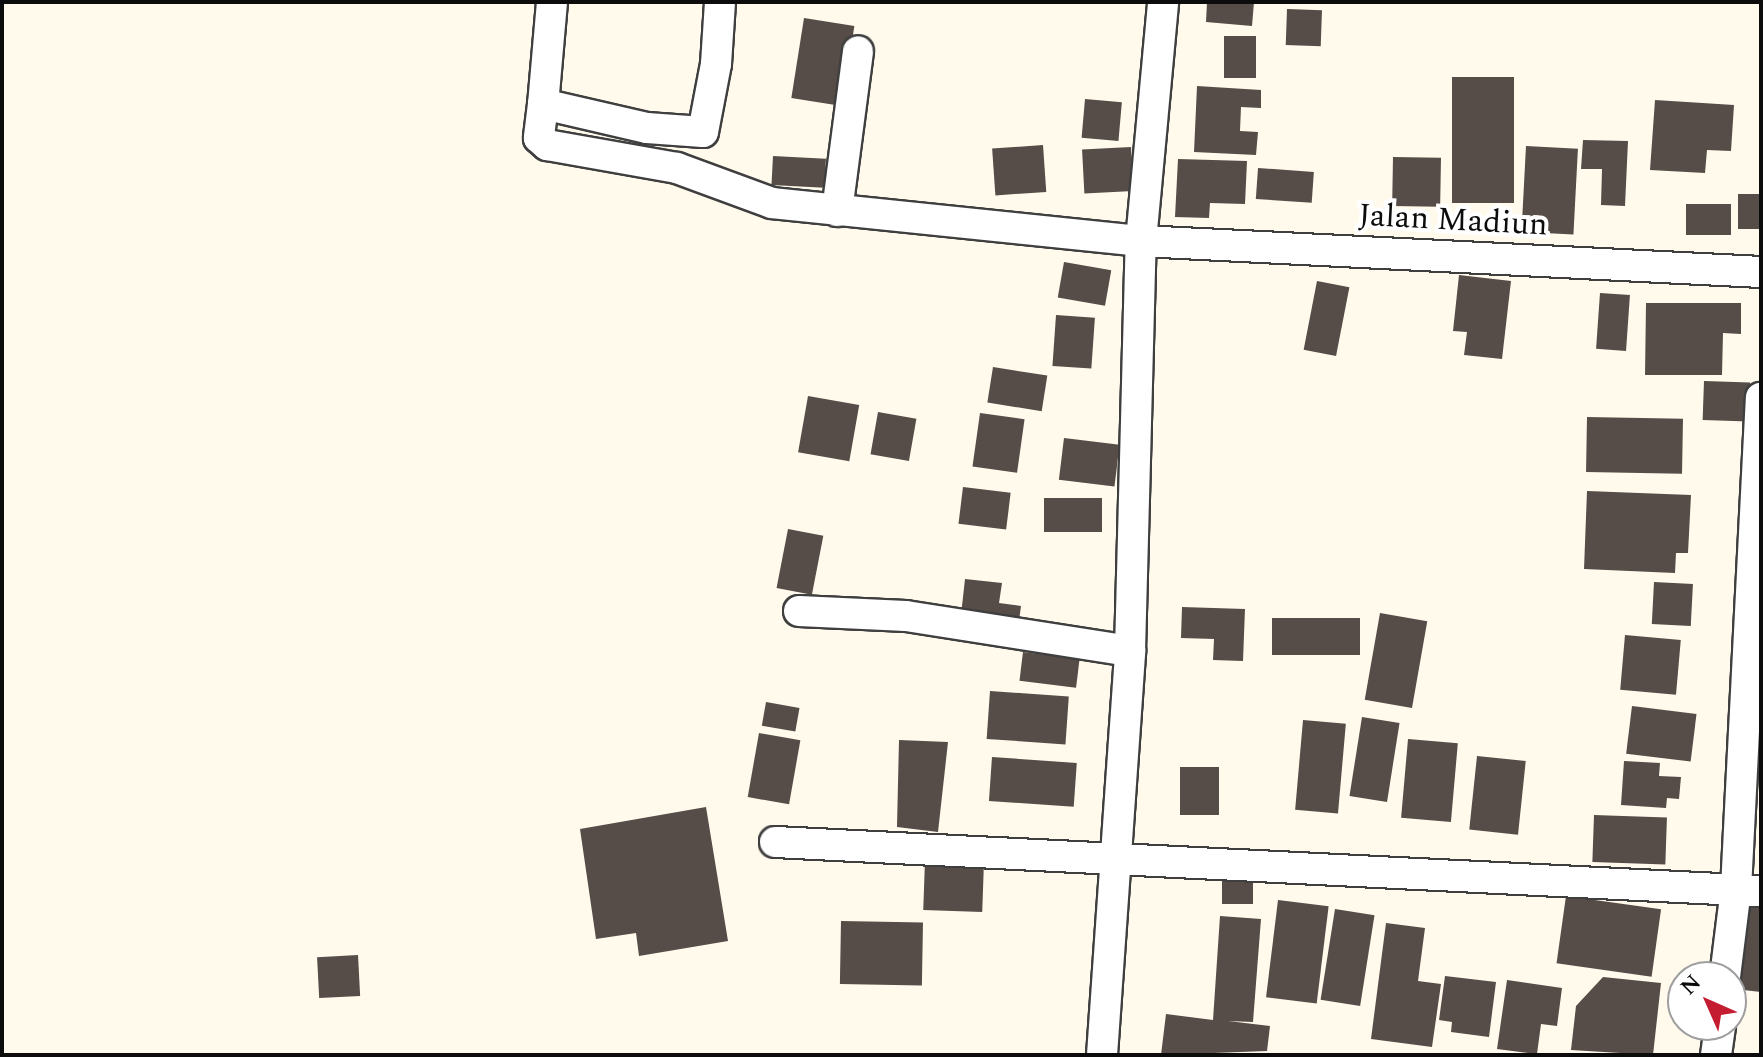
<!DOCTYPE html>
<html>
<head>
<meta charset="utf-8">
<style>
	body { margin:0 }
	#map { position:relative; width:1763px; height:1057px; overflow:hidden; background:#fffaec; font-family:Spectral,serif }
	div>[style] { position:absolute }
	.building>* { inset:0; background:#564c48; transform-origin:0 0 }
	.roads { filter:drop-shadow(2px 0 #3f3f3f) drop-shadow(-2px 0 #3f3f3f) drop-shadow(0 2px #3f3f3f) drop-shadow(0 -2px #3f3f3f) }
	.street>* { height:30px; margin:-15px; padding:0 15px; transform-origin:15px; border-radius:15px; background:#fff }
	span { translate:-50% -50%; white-space:nowrap; text-align:center; line-height:1.15; -webkit-text-stroke:8px #fff; paint-order:stroke }
	.street-label { font-size:32px; color:#0c0c0c }
	.frame { position:absolute; inset:0; border:4px solid #0c0c0c; pointer-events:none }
	.north { position:absolute; left:1667px; top:961px; width:80px; height:80px; box-sizing:border-box; background:#fff; border:2px solid #9e9e9e; border-radius:50%; rotate:315deg; font-size:22px; font-weight:700; line-height:32px; text-align:center; color:#0c0c0c }
	.north::after { content:''; display:block; margin:auto; width:28px; height:36px; background:#c41d31; clip-path:polygon(50% 0,100% 100%,50% 72%,0 100%) }
</style>
</head>
<body>
<div id="map">
	<div class="building">
		<div style="clip-path:polygon(1207px 2px,1254px 2px,1252px 26px,1206px 22px)"></div>
		<div style="left:1287px;top:9px;width:35px;height:36px;rotate:2deg"></div>
		<div style="left:804px;top:18px;width:51px;height:81px;rotate:9deg"></div>
		<div style="left:1256px;top:36px;width:42px;height:32px;rotate:90deg"></div>
		<div style="left:1452px;top:77px;width:62px;height:126px"></div>
		<div style="clip-path:polygon(1197px 86px,1261px 90px,1261px 108px,1241px 107px,1240px 131px,1258px 132px,1256px 155px,1194px 152px)"></div>
		<div style="left:1085px;top:99px;width:37px;height:39px;rotate:5deg"></div>
		<div style="clip-path:polygon(1655px 100px,1734px 105px,1731px 151px,1707px 150px,1705px 173px,1650px 170px)"></div>
		<div style="clip-path:polygon(1583px 140px,1628px 141px,1625px 206px,1601px 205px,1602px 169px,1581px 169px)"></div>
		<div style="left:1043px;top:145px;width:47px;height:51px;rotate:86deg"></div>
		<div style="left:1526px;top:146px;width:52px;height:86px;rotate:3deg"></div>
		<div style="left:1131px;top:147px;width:44px;height:49px;rotate:87deg"></div>
		<div style="left:773px;top:156px;width:53px;height:29px;rotate:3deg"></div>
		<div style="left:1393px;top:157px;width:48px;height:49px;rotate:1deg"></div>
		<div style="clip-path:polygon(1178px 159px,1247px 161px,1245px 204px,1210px 203px,1209px 218px,1175px 217px)"></div>
		<div style="left:1258px;top:168px;width:56px;height:31px;rotate:4deg"></div>
		<div style="left:1738px;top:194px;width:23px;height:35px"></div>
		<div style="left:1686px;top:204px;width:45px;height:31px"></div>
		<div style="left:1064px;top:262px;width:48px;height:36px;rotate:10deg"></div>
		<div style="clip-path:polygon(1459px 275px,1511px 281px,1502px 359px,1464px 355px,1467px 332px,1453px 331px)"></div>
		<div style="left:1317px;top:281px;width:33px;height:70px;rotate:11deg"></div>
		<div style="left:1600px;top:293px;width:30px;height:56px;rotate:4deg"></div>
		<div style="clip-path:polygon(1646px 303px,1741px 303px,1741px 334px,1723px 333px,1722px 375px,1645px 375px)"></div>
		<div style="left:1056px;top:315px;width:39px;height:51px;rotate:4deg"></div>
		<div style="left:993px;top:367px;width:55px;height:36px;rotate:9deg"></div>
		<div style="left:1704px;top:381px;width:46px;height:39px;rotate:2deg"></div>
		<div style="left:808px;top:396px;width:52px;height:57px;rotate:10deg"></div>
		<div style="left:878px;top:412px;width:39px;height:43px;rotate:10deg"></div>
		<div style="left:980px;top:413px;width:45px;height:54px;rotate:8deg"></div>
		<div style="left:1587px;top:417px;width:96px;height:55px;rotate:1deg"></div>
		<div style="left:1064px;top:438px;width:56px;height:42px;rotate:7deg"></div>
		<div style="left:963px;top:487px;width:48px;height:37px;rotate:7deg"></div>
		<div style="clip-path:polygon(1587px 491px,1691px 495px,1688px 553px,1676px 553px,1675px 573px,1584px 569px)"></div>
		<div style="left:1044px;top:498px;width:58px;height:34px"></div>
		<div style="left:788px;top:529px;width:36px;height:60px;rotate:11deg"></div>
		<div style="clip-path:polygon(965px 579px,1002px 583px,999px 603px,1021px 606px,1019px 621px,961px 615px)"></div>
		<div style="left:1654px;top:582px;width:39px;height:42px;rotate:3deg"></div>
		<div style="clip-path:polygon(1182px 607px,1245px 609px,1243px 661px,1213px 660px,1214px 639px,1181px 638px)"></div>
		<div style="left:1380px;top:613px;width:48px;height:88px;rotate:10deg"></div>
		<div style="left:1360px;top:618px;width:37px;height:88px;rotate:90deg"></div>
		<div style="left:1625px;top:635px;width:56px;height:55px;rotate:5deg"></div>
		<div style="left:1023px;top:652px;width:57px;height:29px;rotate:7deg"></div>
		<div style="left:990px;top:691px;width:79px;height:48px;rotate:4deg"></div>
		<div style="left:766px;top:702px;width:34px;height:24px;rotate:10deg"></div>
		<div style="left:1632px;top:706px;width:65px;height:48px;rotate:7deg"></div>
		<div style="left:1362px;top:717px;width:38px;height:80px;rotate:9deg"></div>
		<div style="left:1303px;top:720px;width:43px;height:90px;rotate:5deg"></div>
		<div style="left:759px;top:733px;width:42px;height:65px;rotate:10deg"></div>
		<div style="left:1408px;top:739px;width:50px;height:79px;rotate:5deg"></div>
		<div style="clip-path:polygon(899px 740px,948px 742px,938px 832px,897px 827px)"></div>
		<div style="left:1477px;top:756px;width:49px;height:74px;rotate:6deg"></div>
		<div style="left:992px;top:757px;width:85px;height:44px;rotate:4deg"></div>
		<div style="clip-path:polygon(1624px 761px,1660px 763px,1659px 776px,1681px 777px,1679px 799px,1667px 798px,1666px 808px,1621px 805px)"></div>
		<div style="left:1180px;top:767px;width:39px;height:48px"></div>
		<div style="clip-path:polygon(706px 807px,728px 941px,639px 956px,636px 933px,596px 939px,580px 829px)"></div>
		<div style="left:1594px;top:815px;width:73px;height:47px;rotate:2deg"></div>
		<div style="left:925px;top:860px;width:59px;height:50px;rotate:2deg"></div>
		<div style="left:1222px;top:877px;width:31px;height:27px"></div>
		<div style="left:1566px;top:896px;width:96px;height:68px;rotate:8deg"></div>
		<div style="clip-path:polygon(1747px 899px,1761px 900px,1761px 992px,1734px 989px)"></div>
		<div style="left:1278px;top:900px;width:51px;height:98px;rotate:7deg"></div>
		<div style="left:1335px;top:909px;width:40px;height:92px;rotate:9deg"></div>
		<div style="clip-path:polygon(1220px 916px,1261px 919px,1253px 1022px,1228px 1021px,1270px 1026px,1267px 1051px,1161px 1055px,1166px 1014px,1213px 1020px)"></div>
		<div style="left:841px;top:921px;width:82px;height:63px;rotate:1deg"></div>
		<div style="clip-path:polygon(1386px 923px,1425px 928px,1418px 981px,1441px 984px,1432px 1047px,1371px 1039px)"></div>
		<div style="left:358px;top:955px;width:41px;height:41px;rotate:87deg"></div>
		<div style="clip-path:polygon(1445px 976px,1496px 982px,1489px 1037px,1451px 1032px,1452px 1022px,1439px 1020px)"></div>
		<div style="clip-path:polygon(1603px 977px,1661px 983px,1653px 1055px,1571px 1050px,1576px 1006px)"></div>
		<div style="clip-path:polygon(1507px 980px,1562px 988px,1557px 1026px,1541px 1024px,1537px 1054px,1497px 1049px)"></div>
	</div>
	<div class="roads">
		<div class="street">
			<div style="left:552px;top:2px;width:102px;rotate:95deg"></div>
			<div style="left:543px;top:104px;width:107px;rotate:13deg"></div>
			<div style="left:647px;top:128px;width:56px;rotate:4.1deg"></div>
			<div style="left:703px;top:132px;width:69px;rotate:-79.2deg"></div>
			<div style="left:716px;top:64px;width:62px;rotate:-86.3deg"></div>
			<div style="left:543px;top:104px;width:34px;rotate:97deg"></div>
			<div style="left:539px;top:138px;width:11px;rotate:41deg"></div>
			<div style="left:547px;top:145px;width:132px;rotate:10deg"></div>
			<div style="left:677px;top:168px;width:101px;rotate:20.2deg"></div>
			<div style="left:772px;top:203px;width:371px;rotate:5.9deg"></div>
			<div style="left:1141px;top:241px;width:621px;rotate:2.86deg"></div>
			<div style="left:837px;top:211px;width:161px;rotate:-82.5deg"></div>
			<div style="left:799px;top:611px;width:107px;rotate:2.7deg"></div>
			<div style="left:906px;top:616px;width:227px;rotate:8.9deg"></div>
			<div style="left:775px;top:842px;width:987px;rotate:2.85deg"></div>
			<div style="left:1725px;top:977px;width:89px;rotate:-82.9deg"></div>
			<div style="left:1736px;top:889px;width:492px;rotate:-87.1deg"></div>
			<div style="left:1102px;top:1055px;width:405px;rotate:-86deg"></div>
			<div style="left:1130px;top:651px;width:410px;rotate:-88.5deg"></div>
			<div style="left:1141px;top:241px;width:240px;rotate:-84.7deg"></div>
			<div style="left:1716px;top:1055px;width:30px;rotate:-82deg"></div>
		</div>
	</div>
	<div class="street-label">
		<span style="left:1453px;top:221px;rotate:3deg">Jalan Madiun</span>
	</div>
	<div class="frame"></div>
	<div class="north">N</div>
</div>
</body>
</html>
